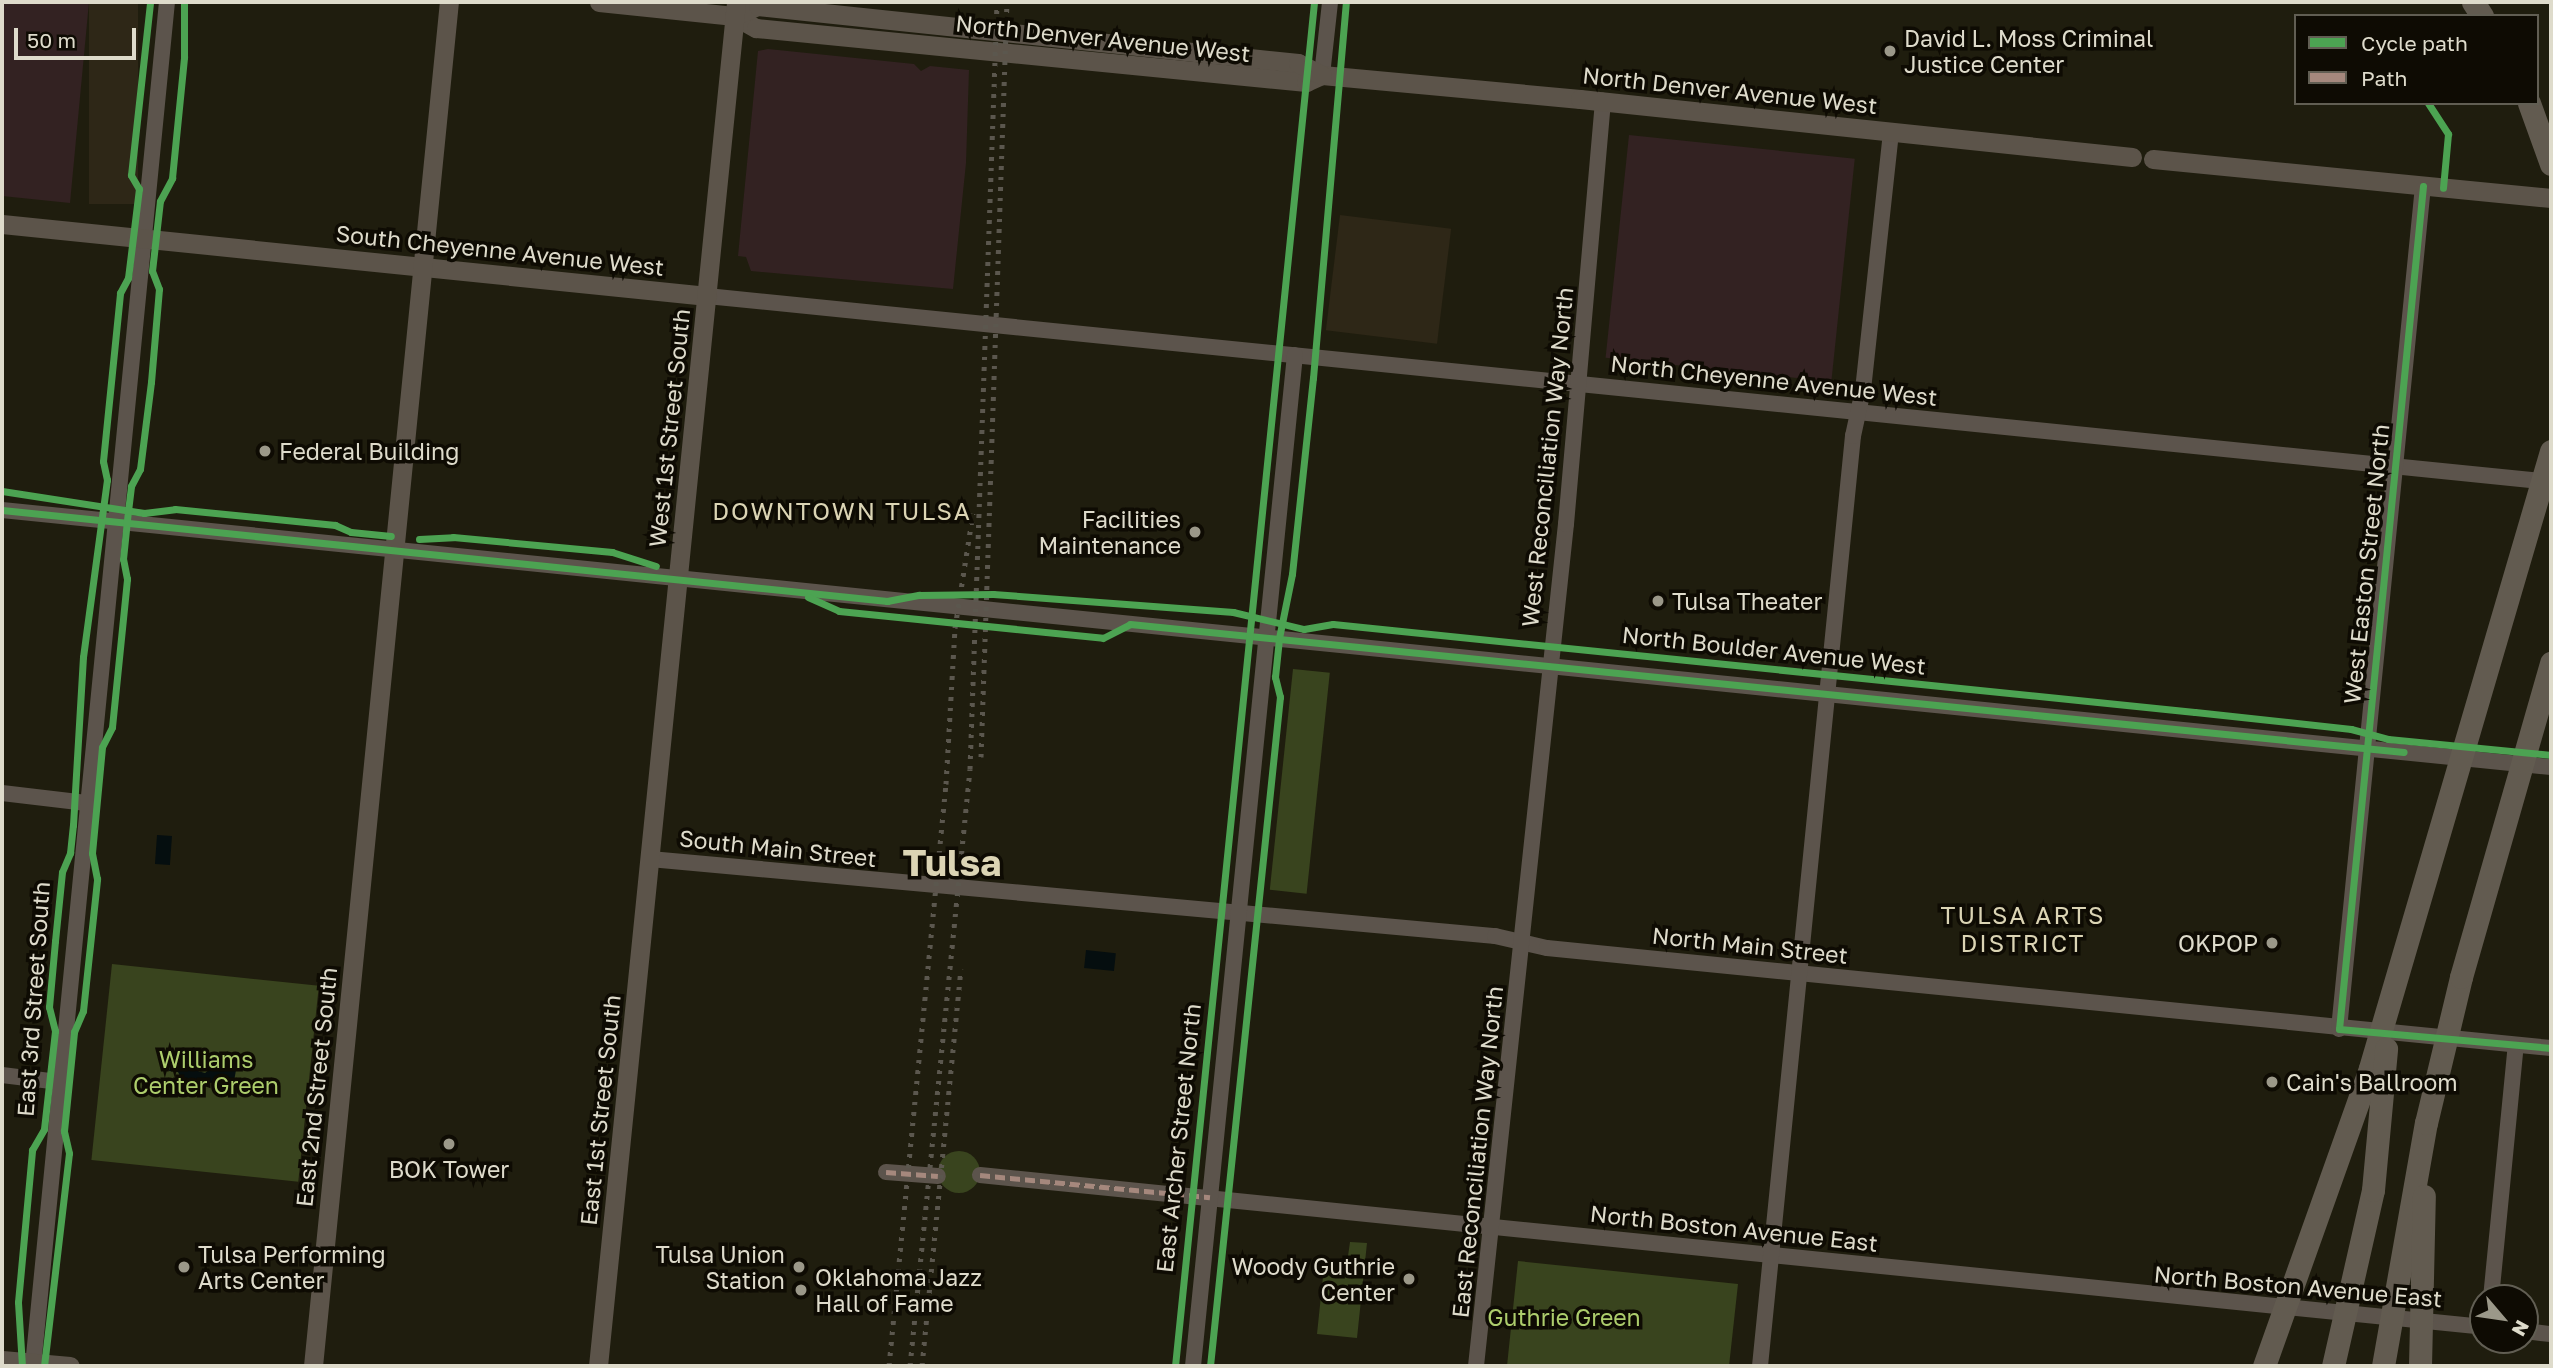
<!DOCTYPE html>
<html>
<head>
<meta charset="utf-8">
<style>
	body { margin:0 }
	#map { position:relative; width:2553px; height:1368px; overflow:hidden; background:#1f1d0e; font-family:"Golos Text",sans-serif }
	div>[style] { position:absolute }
	.commercial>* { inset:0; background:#2e2717; transform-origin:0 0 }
	.industrial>* { inset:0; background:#322; transform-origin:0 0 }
	.green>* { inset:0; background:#39441e; transform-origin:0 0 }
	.round { border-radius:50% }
	.water>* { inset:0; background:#050e0f; transform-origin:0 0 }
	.minor>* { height:16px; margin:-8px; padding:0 8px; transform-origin:8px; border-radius:8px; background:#5c544c }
	.major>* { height:19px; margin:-9.5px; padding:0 9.5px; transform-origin:9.5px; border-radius:9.5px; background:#5c544a }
	.highway>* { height:23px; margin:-11.5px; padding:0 11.5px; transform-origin:11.5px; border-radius:11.5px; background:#625b50 }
	.rail>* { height:5px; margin-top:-2.5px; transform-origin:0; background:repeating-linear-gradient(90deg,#5b574e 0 3.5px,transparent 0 10.5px) }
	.quiet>* { height:5px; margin-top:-2.5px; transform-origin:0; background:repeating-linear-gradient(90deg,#a5887d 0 10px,transparent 0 15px) }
	.cycleway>* { height:7px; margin:-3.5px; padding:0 3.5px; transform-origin:3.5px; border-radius:3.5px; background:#4ca352 }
	.dots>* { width:19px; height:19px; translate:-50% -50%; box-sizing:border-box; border:4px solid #0e0b03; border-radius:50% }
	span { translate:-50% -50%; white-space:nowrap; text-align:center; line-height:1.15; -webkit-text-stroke:7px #0e0b03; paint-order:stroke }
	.street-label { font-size:23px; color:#dedbcb }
	.poi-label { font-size:23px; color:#dedbcb }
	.left { translate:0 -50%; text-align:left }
	.right { translate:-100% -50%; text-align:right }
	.park-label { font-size:23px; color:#adcd6c }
	.neighbourhood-label { font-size:24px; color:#dbd4b4; letter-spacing:2px }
	.town-label { font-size:37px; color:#dbd4b4; font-weight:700 }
	.frame { position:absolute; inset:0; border:4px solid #dedbcb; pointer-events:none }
	.legend { position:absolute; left:2294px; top:14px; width:245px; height:91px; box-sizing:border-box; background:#0e0b03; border:2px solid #615e53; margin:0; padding:9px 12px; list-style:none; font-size:21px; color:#dedbcb }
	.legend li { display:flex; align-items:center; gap:14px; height:35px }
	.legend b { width:35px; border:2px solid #615e53 }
	.north { position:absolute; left:2469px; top:1284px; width:70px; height:70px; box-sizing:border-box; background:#0e0b03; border:2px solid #615e53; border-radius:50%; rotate:119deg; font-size:19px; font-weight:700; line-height:28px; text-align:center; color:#dedbcb }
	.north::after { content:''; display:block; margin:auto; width:24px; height:32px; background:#9b9889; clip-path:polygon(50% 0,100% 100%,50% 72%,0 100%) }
	.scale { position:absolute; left:14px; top:28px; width:122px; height:32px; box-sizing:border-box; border:4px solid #dedbcb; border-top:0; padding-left:9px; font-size:21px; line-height:24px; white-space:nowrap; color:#dedbcb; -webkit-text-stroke:5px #0e0b03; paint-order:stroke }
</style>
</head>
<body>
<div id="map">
	<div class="commercial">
		<div style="left:89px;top:2px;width:49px;height:202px"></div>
		<div style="left:1340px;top:215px;width:112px;height:116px;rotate:7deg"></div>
	</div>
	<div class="industrial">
		<div style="clip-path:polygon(2px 2px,89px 2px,70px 203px,2px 196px)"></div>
		<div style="clip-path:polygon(768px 49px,914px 64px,921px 71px,930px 66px,969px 70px,966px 163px,953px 289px,751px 271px,746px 257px,738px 256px,758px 51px)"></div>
		<div style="left:1629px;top:135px;width:227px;height:224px;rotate:6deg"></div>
	</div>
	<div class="green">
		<div style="left:1293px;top:669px;width:37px;height:222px;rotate:6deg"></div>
		<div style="left:112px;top:964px;width:208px;height:197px;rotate:6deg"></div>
		<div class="round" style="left:938px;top:1151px;width:42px;height:42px"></div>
		<div style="clip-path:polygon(1350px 1242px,1367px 1243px,1357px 1338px,1317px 1334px,1324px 1267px,1346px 1270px)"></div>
		<div style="clip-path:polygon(1518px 1261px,1738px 1284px,1729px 1366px,1507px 1366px)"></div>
	</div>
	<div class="water">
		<div style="left:157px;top:835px;width:15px;height:29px;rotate:4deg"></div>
		<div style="left:1086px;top:950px;width:30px;height:18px;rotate:6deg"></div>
		<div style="clip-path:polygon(172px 1055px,190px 1057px,198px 1071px,205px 1073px,219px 1062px,230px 1063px,236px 1070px,232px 1093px,224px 1093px,216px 1083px,183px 1082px,178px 1072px,169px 1071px)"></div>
	</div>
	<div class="minor">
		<div style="left:1322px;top:75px;width:73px;rotate:-83.7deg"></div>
		<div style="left:707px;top:296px;width:1852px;rotate:5.76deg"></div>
		<div style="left:2px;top:510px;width:2562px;rotate:5.76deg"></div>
		<div style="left:2px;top:793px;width:85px;rotate:6.8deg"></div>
		<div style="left:650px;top:859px;width:849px;rotate:5.21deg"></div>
		<div style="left:1495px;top:936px;width:53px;rotate:13deg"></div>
		<div style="left:1547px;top:948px;width:1009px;rotate:5.69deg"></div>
		<div style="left:2339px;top:1029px;width:847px;rotate:-84.31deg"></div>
		<div style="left:2px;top:1075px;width:56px;rotate:7.1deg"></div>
		<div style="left:886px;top:1172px;width:52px;rotate:4.4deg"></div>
		<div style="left:980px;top:1175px;width:1511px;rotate:5.77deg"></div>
		<div style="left:2491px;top:1298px;width:254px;rotate:-84.4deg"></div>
		<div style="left:2525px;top:1331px;width:26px;rotate:7deg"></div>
		<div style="left:33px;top:1366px;width:1371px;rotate:-84.39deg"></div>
		<div style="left:1193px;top:1366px;width:1016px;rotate:-84.24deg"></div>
		<div style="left:1476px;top:1366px;width:847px;rotate:-83.9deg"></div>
		<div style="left:1566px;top:524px;width:425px;rotate:-85deg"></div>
		<div style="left:1760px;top:1366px;width:935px;rotate:-84.29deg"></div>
		<div style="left:1853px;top:436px;width:47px;rotate:-77.7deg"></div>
		<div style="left:1863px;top:390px;width:260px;rotate:-83.8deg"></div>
	</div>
	<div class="major">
		<div style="left:599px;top:2px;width:136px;rotate:5.9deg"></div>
		<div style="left:734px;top:16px;width:25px;rotate:29deg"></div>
		<div style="left:756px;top:28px;width:553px;rotate:5.61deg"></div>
		<div style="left:1306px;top:82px;width:17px;rotate:-24deg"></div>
		<div style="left:1322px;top:75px;width:259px;rotate:5.3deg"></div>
		<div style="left:1580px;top:99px;width:555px;rotate:6deg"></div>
		<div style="left:734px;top:16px;width:26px;rotate:-23deg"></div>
		<div style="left:758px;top:6px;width:543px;rotate:6.03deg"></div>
		<div style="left:1298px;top:63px;width:27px;rotate:27deg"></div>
		<div style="left:2153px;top:159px;width:400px;rotate:5.6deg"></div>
		<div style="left:2px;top:224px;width:709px;rotate:5.83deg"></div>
		<div style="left:2px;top:1360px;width:68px;rotate:5deg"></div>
		<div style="left:313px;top:1366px;width:1371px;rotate:-84.31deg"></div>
		<div style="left:598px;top:1366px;width:1371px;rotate:-84.22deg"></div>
	</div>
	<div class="highway">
		<div style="left:2473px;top:2px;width:17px;rotate:57deg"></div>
		<div style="left:2529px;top:103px;width:65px;rotate:70.2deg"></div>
		<div style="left:2264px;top:1366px;width:316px;rotate:-70.4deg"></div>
		<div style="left:2370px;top:1068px;width:643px;rotate:-73.65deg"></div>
		<div style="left:2333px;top:1366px;width:180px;rotate:-77.2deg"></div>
		<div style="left:2373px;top:1190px;width:142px;rotate:-84.7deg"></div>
		<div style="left:2383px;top:1366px;width:247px;rotate:-80deg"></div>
		<div style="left:2426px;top:1123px;width:150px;rotate:-76.5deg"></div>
		<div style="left:2461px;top:977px;width:327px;rotate:-74deg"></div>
		<div style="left:2420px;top:1366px;width:170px;rotate:-88.7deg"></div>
	</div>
	<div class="rail">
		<div style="left:981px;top:757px;width:755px;rotate:-88.03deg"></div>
		<div style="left:889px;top:1366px;width:585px;rotate:-84.41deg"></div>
		<div style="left:946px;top:784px;width:156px;rotate:-86.7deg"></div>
		<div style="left:955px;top:628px;width:116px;rotate:-81.1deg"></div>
		<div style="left:910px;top:1366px;width:600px;rotate:-84.26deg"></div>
		<div style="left:970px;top:769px;width:767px;rotate:-87.98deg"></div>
		<div style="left:922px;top:1366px;width:399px;rotate:-84.4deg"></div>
	</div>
	<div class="quiet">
		<div style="left:886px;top:1172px;width:52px;rotate:4.4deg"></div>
		<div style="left:980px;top:1175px;width:231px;rotate:5.5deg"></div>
	</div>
	<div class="cycleway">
		<div style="left:2428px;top:103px;width:37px;rotate:57deg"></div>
		<div style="left:2448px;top:134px;width:54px;rotate:95.3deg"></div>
		<div style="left:2423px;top:186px;width:847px;rotate:95.69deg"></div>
		<div style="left:2339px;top:1029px;width:213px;rotate:5.1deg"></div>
		<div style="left:2px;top:491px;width:144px;rotate:8.8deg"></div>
		<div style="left:144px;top:513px;width:31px;rotate:-7deg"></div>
		<div style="left:175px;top:509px;width:161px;rotate:5.7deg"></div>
		<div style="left:335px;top:525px;width:17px;rotate:24deg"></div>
		<div style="left:351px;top:532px;width:40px;rotate:5.7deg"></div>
		<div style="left:2px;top:510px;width:890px;rotate:5.87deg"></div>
		<div style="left:887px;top:601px;width:33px;rotate:-11deg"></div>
		<div style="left:919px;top:595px;width:74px;rotate:-0.8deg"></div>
		<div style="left:993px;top:594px;width:241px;rotate:4.3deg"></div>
		<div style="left:1233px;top:612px;width:73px;rotate:13.5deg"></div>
		<div style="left:1304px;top:629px;width:29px;rotate:-10deg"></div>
		<div style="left:1333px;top:624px;width:866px;rotate:5.83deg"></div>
		<div style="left:2195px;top:712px;width:157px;rotate:6.2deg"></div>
		<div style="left:2351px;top:729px;width:38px;rotate:15deg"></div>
		<div style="left:2388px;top:739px;width:164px;rotate:5.6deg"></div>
		<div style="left:419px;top:539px;width:34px;rotate:-3deg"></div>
		<div style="left:453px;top:537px;width:160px;rotate:5.4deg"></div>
		<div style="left:612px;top:552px;width:46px;rotate:17.7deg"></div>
		<div style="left:808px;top:597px;width:34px;rotate:24deg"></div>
		<div style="left:839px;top:611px;width:265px;rotate:5.8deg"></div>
		<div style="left:1103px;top:638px;width:30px;rotate:-27deg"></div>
		<div style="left:1130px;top:624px;width:1280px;rotate:5.74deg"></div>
		<div style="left:22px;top:1366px;width:64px;rotate:-93.6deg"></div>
		<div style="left:18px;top:1302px;width:153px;rotate:-84.7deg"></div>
		<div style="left:32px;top:1150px;width:24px;rotate:-60deg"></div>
		<div style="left:44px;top:1129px;width:99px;rotate:-83.6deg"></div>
		<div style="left:55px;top:1031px;width:25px;rotate:-104deg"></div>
		<div style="left:49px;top:1007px;width:66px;rotate:-84.8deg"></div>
		<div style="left:55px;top:941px;width:69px;rotate:-84.2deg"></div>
		<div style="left:62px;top:872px;width:21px;rotate:-67deg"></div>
		<div style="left:70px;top:853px;width:28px;rotate:-84deg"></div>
		<div style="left:73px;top:825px;width:168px;rotate:-86.6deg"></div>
		<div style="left:83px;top:657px;width:179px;rotate:-82.3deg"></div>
		<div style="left:107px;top:480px;width:19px;rotate:-102deg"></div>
		<div style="left:103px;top:461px;width:169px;rotate:-84.2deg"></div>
		<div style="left:120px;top:293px;width:17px;rotate:-62deg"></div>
		<div style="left:128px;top:278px;width:90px;rotate:-83deg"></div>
		<div style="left:139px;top:189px;width:16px;rotate:-120deg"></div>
		<div style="left:131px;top:175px;width:174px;rotate:-83.7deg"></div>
		<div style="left:44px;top:1366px;width:214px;rotate:-83.3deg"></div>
		<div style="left:69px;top:1153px;width:23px;rotate:-103deg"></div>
		<div style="left:64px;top:1131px;width:100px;rotate:-84.2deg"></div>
		<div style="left:74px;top:1032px;width:23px;rotate:-67deg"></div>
		<div style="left:83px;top:1011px;width:133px;rotate:-83.9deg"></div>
		<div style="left:97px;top:879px;width:26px;rotate:-101deg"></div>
		<div style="left:92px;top:853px;width:106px;rotate:-84.6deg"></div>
		<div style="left:102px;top:747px;width:22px;rotate:-63deg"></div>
		<div style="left:112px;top:727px;width:149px;rotate:-84.2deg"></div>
		<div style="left:127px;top:579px;width:20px;rotate:-101deg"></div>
		<div style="left:123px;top:559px;width:48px;rotate:-84.1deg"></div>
		<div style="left:128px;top:511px;width:25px;rotate:-83deg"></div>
		<div style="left:131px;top:486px;width:19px;rotate:-62deg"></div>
		<div style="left:140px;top:469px;width:88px;rotate:-82.8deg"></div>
		<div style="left:151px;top:382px;width:93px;rotate:-85.1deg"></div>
		<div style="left:159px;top:289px;width:19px;rotate:-111deg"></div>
		<div style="left:152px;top:271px;width:70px;rotate:-83.5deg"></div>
		<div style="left:160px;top:201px;width:26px;rotate:-62deg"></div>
		<div style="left:172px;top:178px;width:122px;rotate:-84.3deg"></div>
		<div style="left:184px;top:57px;width:55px;rotate:-90deg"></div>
		<div style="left:1175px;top:1366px;width:1371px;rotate:-84.18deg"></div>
		<div style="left:1210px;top:1366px;width:673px;rotate:-84.03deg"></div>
		<div style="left:1280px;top:697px;width:21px;rotate:-104deg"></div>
		<div style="left:1275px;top:677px;width:39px;rotate:-84deg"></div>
		<div style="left:1279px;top:638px;width:65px;rotate:-78.5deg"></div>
		<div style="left:1292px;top:574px;width:197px;rotate:-83.9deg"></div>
		<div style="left:1313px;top:378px;width:377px;rotate:-85deg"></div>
	</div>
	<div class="dots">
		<div style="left:1890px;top:51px;background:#9b9889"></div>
		<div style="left:265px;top:451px;background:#9b9889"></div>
		<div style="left:1195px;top:532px;background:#9b9889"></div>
		<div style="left:1658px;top:601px;background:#9b9889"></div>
		<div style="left:2272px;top:943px;background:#9b9889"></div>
		<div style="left:2272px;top:1082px;background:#9b9889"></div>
		<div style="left:449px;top:1144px;background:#9b9889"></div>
		<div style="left:184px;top:1267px;background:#9b9889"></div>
		<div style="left:799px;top:1267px;background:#9b9889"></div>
		<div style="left:1409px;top:1279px;background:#9b9889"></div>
		<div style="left:801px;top:1290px;background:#9b9889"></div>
	</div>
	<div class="street-label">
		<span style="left:1103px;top:38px;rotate:6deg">North Denver Avenue West</span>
		<span style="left:1730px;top:90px;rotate:6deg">North Denver Avenue West</span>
		<span style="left:500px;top:250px;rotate:6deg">South Cheyenne Avenue West</span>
		<span style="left:1774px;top:380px;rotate:6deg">North Cheyenne Avenue West</span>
		<span style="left:669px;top:428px;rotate:-84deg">West 1st Street South</span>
		<span style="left:1547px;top:457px;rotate:-84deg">West Reconciliation Way North</span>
		<span style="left:2366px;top:564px;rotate:-84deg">West Easton Street North</span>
		<span style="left:1774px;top:650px;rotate:6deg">North Boulder Avenue West</span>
		<span style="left:778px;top:848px;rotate:6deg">South Main Street</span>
		<span style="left:1750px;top:945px;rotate:6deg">North Main Street</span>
		<span style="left:33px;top:999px;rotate:-86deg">East 3rd Street South</span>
		<span style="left:316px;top:1087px;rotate:-84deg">East 2nd Street South</span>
		<span style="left:600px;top:1110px;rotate:-84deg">East 1st Street South</span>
		<span style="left:1178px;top:1138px;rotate:-84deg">East Archer Street North</span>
		<span style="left:1477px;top:1152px;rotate:-84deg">East Reconciliation Way North</span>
		<span style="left:1734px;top:1228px;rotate:6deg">North Boston Avenue East</span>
		<span style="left:2298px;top:1286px;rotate:5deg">North Boston Avenue East</span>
	</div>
	<div class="poi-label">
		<span class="left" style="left:1904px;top:51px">David L. Moss Criminal<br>Justice Center</span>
		<span class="left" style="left:279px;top:451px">Federal Building</span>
		<span class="right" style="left:1181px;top:532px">Facilities<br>Maintenance</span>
		<span class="left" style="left:1672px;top:601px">Tulsa Theater</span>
		<span class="right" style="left:2258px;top:943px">OKPOP</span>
		<span class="left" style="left:2286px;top:1082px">Cain's Ballroom</span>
		<span style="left:449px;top:1169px">BOK Tower</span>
		<span class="left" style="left:198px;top:1267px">Tulsa Performing<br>Arts Center</span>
		<span class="right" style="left:785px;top:1267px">Tulsa Union<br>Station</span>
		<span class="right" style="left:1395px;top:1279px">Woody Guthrie<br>Center</span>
		<span class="left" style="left:815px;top:1290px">Oklahoma Jazz<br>Hall of Fame</span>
	</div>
	<div class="park-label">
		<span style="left:206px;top:1072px">Williams<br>Center Green</span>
		<span style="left:1564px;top:1317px">Guthrie Green</span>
	</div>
	<div class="neighbourhood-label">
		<span style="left:842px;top:511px">DOWNTOWN TULSA</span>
		<span style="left:2023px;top:929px">TULSA ARTS<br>DISTRICT</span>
	</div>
	<div class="town-label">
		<span style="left:952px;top:862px">Tulsa</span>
	</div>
	<div class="frame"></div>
	<ul class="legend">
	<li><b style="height:9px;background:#4ca352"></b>Cycle path</li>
	<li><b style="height:9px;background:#a5887d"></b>Path</li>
	</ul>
	<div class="north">N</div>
	<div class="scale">50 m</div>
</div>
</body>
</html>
